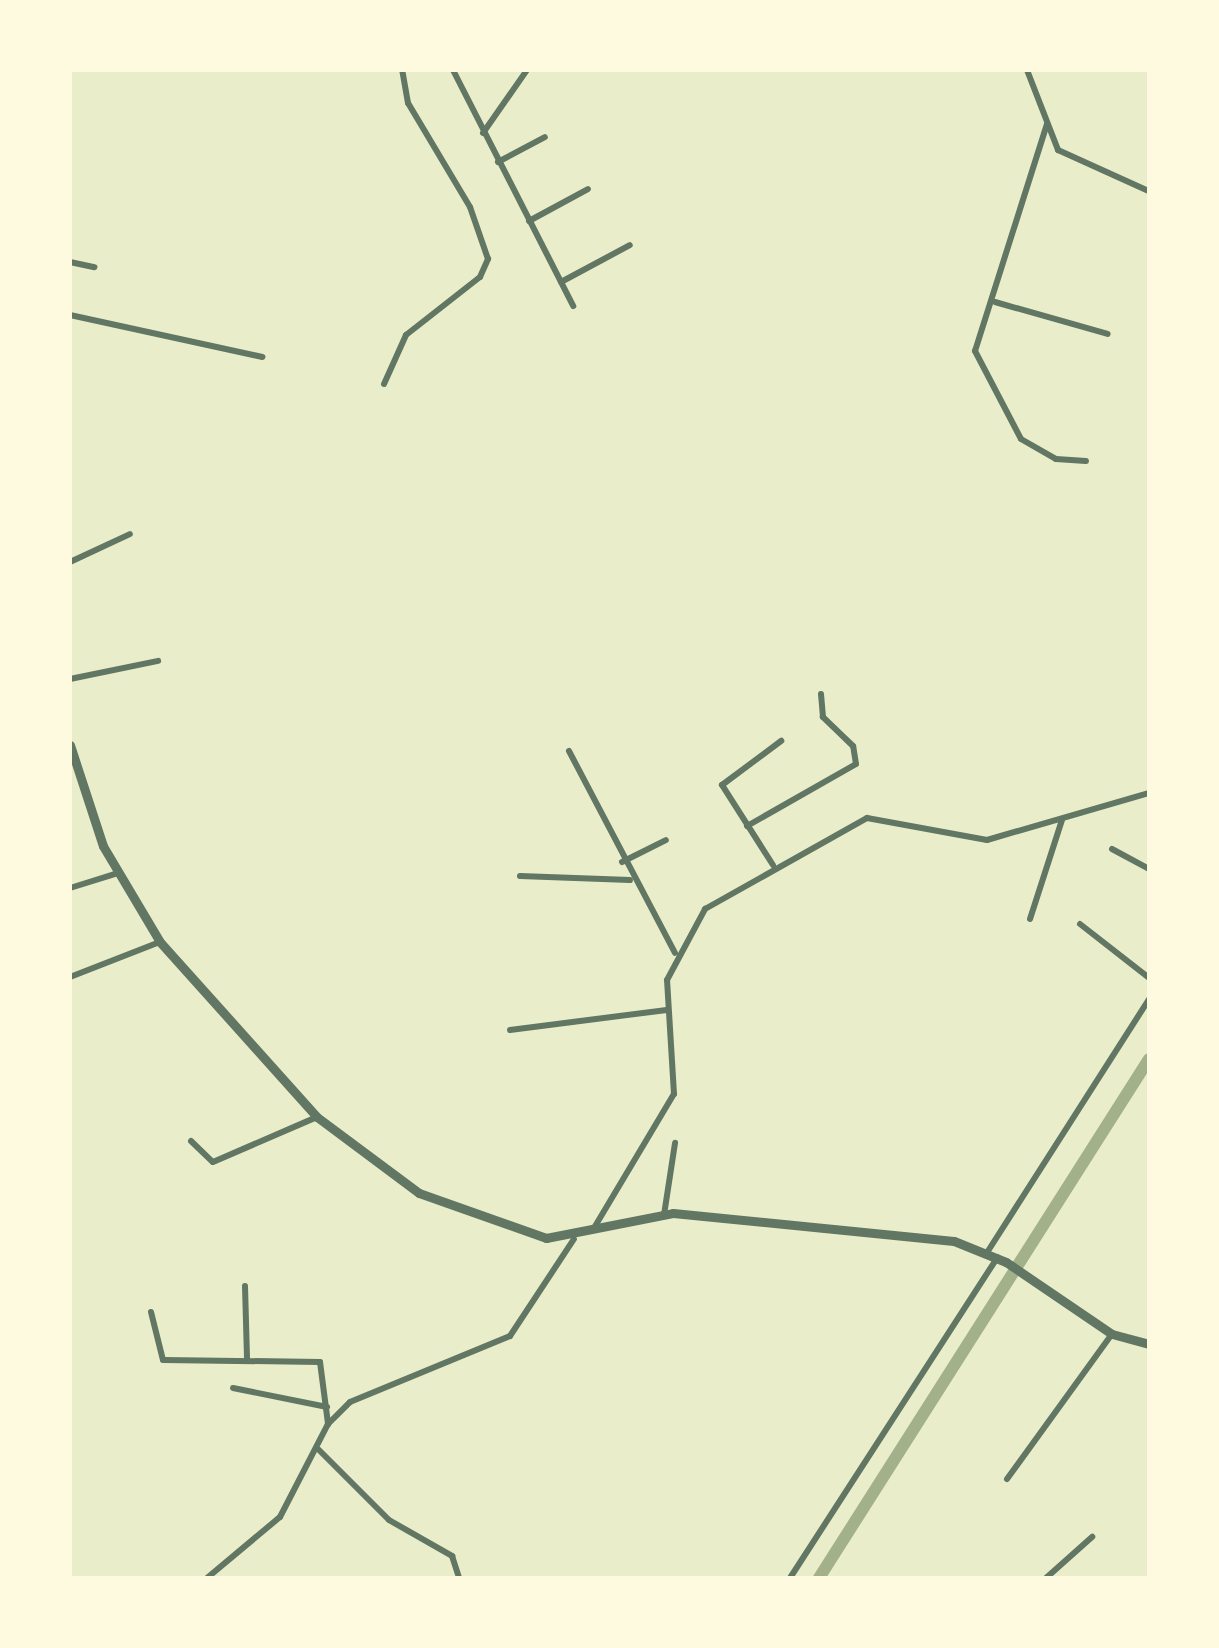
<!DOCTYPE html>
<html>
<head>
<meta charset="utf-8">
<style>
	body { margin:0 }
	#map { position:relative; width:1219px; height:1648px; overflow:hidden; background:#e9edc9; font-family:Commissioner,sans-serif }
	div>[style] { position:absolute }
	.canal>* { height:12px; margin:-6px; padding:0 6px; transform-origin:6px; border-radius:6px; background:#a3b18a }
	.minor>* { height:6px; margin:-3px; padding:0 3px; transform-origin:3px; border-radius:3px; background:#617663 }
	.tertiary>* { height:9px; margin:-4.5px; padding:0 4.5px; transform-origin:4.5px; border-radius:4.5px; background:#617663 }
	span { translate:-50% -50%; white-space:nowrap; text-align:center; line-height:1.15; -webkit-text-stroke:8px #fefae0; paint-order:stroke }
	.frame { position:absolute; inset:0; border:72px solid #fefae0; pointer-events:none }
</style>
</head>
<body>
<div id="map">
	<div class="canal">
		<div style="left:819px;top:1578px;width:615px;rotate:-57.55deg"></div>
	</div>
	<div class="minor">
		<div style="left:453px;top:70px;width:265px;rotate:63deg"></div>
		<div style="left:1027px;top:70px;width:86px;rotate:68.8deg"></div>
		<div style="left:1058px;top:150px;width:100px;rotate:24.3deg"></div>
		<div style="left:1047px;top:124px;width:238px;rotate:107.6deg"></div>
		<div style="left:975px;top:351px;width:99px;rotate:62.4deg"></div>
		<div style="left:1021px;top:439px;width:40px;rotate:29.7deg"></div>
		<div style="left:1056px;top:459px;width:30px;rotate:4deg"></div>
		<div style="left:483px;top:133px;width:77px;rotate:-55.1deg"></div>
		<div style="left:498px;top:162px;width:53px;rotate:-28deg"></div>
		<div style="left:529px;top:221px;width:67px;rotate:-28.5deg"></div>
		<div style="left:70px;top:262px;width:25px;rotate:12deg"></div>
		<div style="left:561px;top:282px;width:78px;rotate:-28.2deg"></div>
		<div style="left:995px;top:302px;width:117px;rotate:15.8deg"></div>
		<div style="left:70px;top:315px;width:197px;rotate:12.3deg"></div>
		<div style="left:384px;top:384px;width:54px;rotate:-65.8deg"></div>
		<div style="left:406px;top:335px;width:94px;rotate:-38.1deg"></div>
		<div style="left:480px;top:277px;width:20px;rotate:-66deg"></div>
		<div style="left:488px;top:259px;width:55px;rotate:-109.1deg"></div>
		<div style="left:470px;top:207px;width:121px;rotate:-120.8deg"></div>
		<div style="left:408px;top:103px;width:34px;rotate:-100deg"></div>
		<div style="left:70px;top:562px;width:66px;rotate:-25deg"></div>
		<div style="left:70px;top:679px;width:90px;rotate:-11.6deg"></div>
		<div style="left:569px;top:751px;width:228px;rotate:62.3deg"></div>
		<div style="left:747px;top:826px;width:125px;rotate:-29.6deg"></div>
		<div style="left:856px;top:764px;width:18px;rotate:-99deg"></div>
		<div style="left:853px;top:746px;width:42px;rotate:-136deg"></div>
		<div style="left:823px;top:717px;width:23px;rotate:-95deg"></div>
		<div style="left:1112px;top:849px;width:42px;rotate:28.4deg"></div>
		<div style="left:622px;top:862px;width:49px;rotate:-26.6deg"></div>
		<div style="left:773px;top:865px;width:95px;rotate:-122.5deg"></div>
		<div style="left:722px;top:785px;width:74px;rotate:-36.7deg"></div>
		<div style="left:520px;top:876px;width:110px;rotate:2.1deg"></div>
		<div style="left:70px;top:888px;width:50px;rotate:-17.4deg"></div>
		<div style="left:1030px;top:919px;width:104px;rotate:-72.1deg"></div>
		<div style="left:1080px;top:924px;width:88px;rotate:38deg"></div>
		<div style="left:70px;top:977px;width:97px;rotate:-21.3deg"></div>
		<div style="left:510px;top:1030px;width:158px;rotate:-7.3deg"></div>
		<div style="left:191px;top:1141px;width:30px;rotate:44deg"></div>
		<div style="left:213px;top:1162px;width:113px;rotate:-23.4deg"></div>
		<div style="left:664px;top:1215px;width:73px;rotate:-81.3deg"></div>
		<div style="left:594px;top:1228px;width:156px;rotate:-59.2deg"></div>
		<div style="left:674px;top:1094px;width:114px;rotate:-93.5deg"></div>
		<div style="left:667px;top:980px;width:81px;rotate:-61.8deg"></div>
		<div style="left:705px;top:909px;width:186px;rotate:-29.3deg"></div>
		<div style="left:867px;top:818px;width:122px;rotate:10.4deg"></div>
		<div style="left:987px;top:840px;width:169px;rotate:-16.2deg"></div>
		<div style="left:988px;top:1251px;width:299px;rotate:-57.4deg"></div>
		<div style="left:245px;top:1286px;width:73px;rotate:88.4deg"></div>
		<div style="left:151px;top:1312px;width:49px;rotate:76deg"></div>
		<div style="left:163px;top:1360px;width:157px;rotate:0.7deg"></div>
		<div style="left:320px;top:1362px;width:63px;rotate:82.6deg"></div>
		<div style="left:233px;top:1388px;width:96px;rotate:11.4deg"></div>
		<div style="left:319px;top:1450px;width:99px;rotate:45deg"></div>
		<div style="left:389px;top:1520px;width:73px;rotate:29.7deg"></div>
		<div style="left:452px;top:1556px;width:23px;rotate:72deg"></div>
		<div style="left:1007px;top:1479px;width:179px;rotate:-54.1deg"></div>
		<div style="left:207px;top:1578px;width:95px;rotate:-39.9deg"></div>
		<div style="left:280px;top:1517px;width:105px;rotate:-62.7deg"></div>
		<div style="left:328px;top:1424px;width:31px;rotate:-45deg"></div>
		<div style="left:350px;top:1402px;width:173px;rotate:-22.4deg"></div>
		<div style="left:510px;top:1336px;width:116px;rotate:-56.6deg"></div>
		<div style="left:790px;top:1578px;width:382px;rotate:-57.1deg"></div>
		<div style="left:1046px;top:1578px;width:62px;rotate:-41.7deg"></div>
	</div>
	<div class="tertiary">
		<div style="left:70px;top:745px;width:106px;rotate:71.9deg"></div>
		<div style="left:103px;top:846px;width:112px;rotate:59.3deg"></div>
		<div style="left:160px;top:942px;width:235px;rotate:48.1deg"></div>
		<div style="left:317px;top:1117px;width:127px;rotate:36.7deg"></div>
		<div style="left:419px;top:1193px;width:135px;rotate:19.5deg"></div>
		<div style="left:546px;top:1238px;width:129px;rotate:-11.1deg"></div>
		<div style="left:673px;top:1213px;width:282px;rotate:5.7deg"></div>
		<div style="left:954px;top:1241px;width:56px;rotate:22deg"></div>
		<div style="left:1006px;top:1262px;width:128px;rotate:34.2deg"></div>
		<div style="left:1112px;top:1334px;width:38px;rotate:15deg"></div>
	</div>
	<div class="frame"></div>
</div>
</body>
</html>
